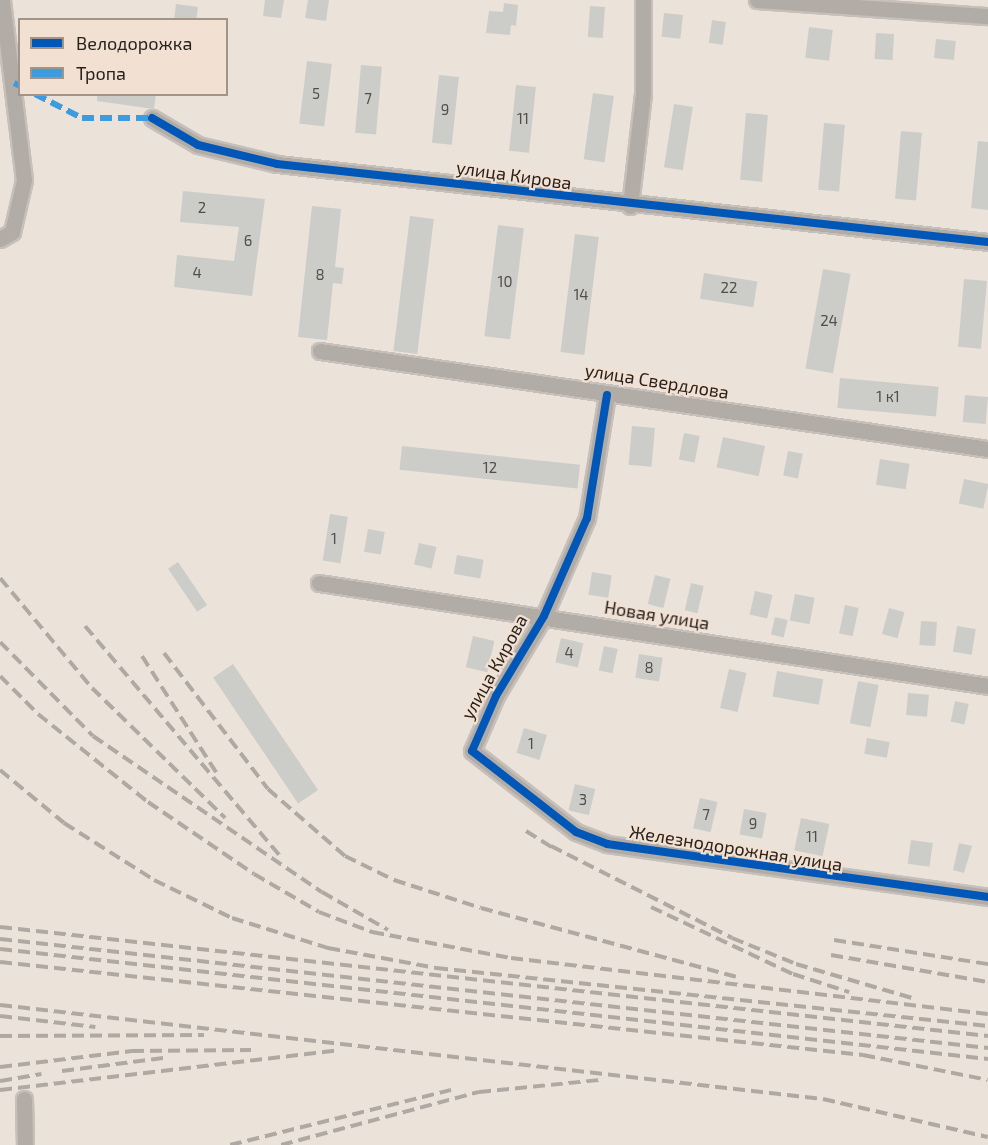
<!DOCTYPE html>
<html>
<head>
<meta charset="utf-8">
<style>
	body { margin:0 }
	#map { position:relative; width:988px; height:1145px; overflow:hidden; background:#ebe2da; font-family:"Exo 2",sans-serif }
	div>[style] { position:absolute }
	.building>* { inset:0; background:#cccdc9; transform-origin:0 0 }
	.roads { filter:drop-shadow(2px 0 #c6bfba) drop-shadow(-2px 0 #c6bfba) drop-shadow(0 2px #c6bfba) drop-shadow(0 -2px #c6bfba) }
	.street>* { height:15px; margin:-7.5px; padding:0 7.5px; transform-origin:7.5px; border-radius:7.5px; background:#b2aca6 }
	.rail>* { height:4px; margin-top:-2px; transform-origin:0; background:repeating-linear-gradient(90deg,#b0a9a3 0 12px,transparent 0 18px) }
	.quiet>* { height:6px; margin-top:-3px; transform-origin:0; background:repeating-linear-gradient(90deg,#3d9cdf 0 12px,transparent 0 18px) }
	.cycleway>* { height:8px; margin:-4px; padding:0 4px; transform-origin:4px; border-radius:4px; background:#0057b8 }
	span { translate:-50% -50%; white-space:nowrap; text-align:center; line-height:1.15; -webkit-text-stroke:4.5px #f2e1d3; paint-order:stroke }
	.number-label { font-size:15px; color:#534e4a }
	.number-label span { -webkit-text-stroke-width:0 }
	.street-label { font-size:18px; color:#28221d }
	.legend { position:absolute; left:18px; top:18px; width:210px; height:78px; box-sizing:border-box; background:#f2e1d3; border:2px solid #a1958a; margin:0; padding:8px 10px; list-style:none; font-size:18px; color:#28221d }
	.legend li { display:flex; align-items:center; gap:12px; height:30px }
	.legend b { width:30px; border:2px solid #a1958a }
</style>
</head>
<body>
<div id="map">
	<div class="building">
		<div style="clip-path:polygon(265px 0,284px 0,281px 18px,263px 16px)"></div>
		<div style="clip-path:polygon(308px 0,329px 0,326px 21px,305px 18px)"></div>
		<div style="clip-path:polygon(504px 3px,518px 5px,516px 26px,511px 25px,510px 35px,486px 33px,489px 11px,503px 12px)"></div>
		<div style="clip-path:polygon(176px 4px,198px 7px,196px 20px,174px 20px)"></div>
		<div style="left:590px;top:6px;width:15px;height:31px;rotate:4deg"></div>
		<div style="left:664px;top:13px;width:19px;height:24px;rotate:6deg"></div>
		<div style="left:712px;top:20px;width:14px;height:23px;rotate:8deg"></div>
		<div style="left:809px;top:27px;width:24px;height:31px;rotate:7deg"></div>
		<div style="left:876px;top:33px;width:18px;height:26px;rotate:3deg"></div>
		<div style="left:936px;top:39px;width:20px;height:19px;rotate:6deg"></div>
		<div style="left:307px;top:61px;width:25px;height:63px;rotate:7deg"></div>
		<div style="left:361px;top:65px;width:21px;height:68px;rotate:5deg"></div>
		<div style="left:439px;top:75px;width:20px;height:68px;rotate:6deg"></div>
		<div style="left:516px;top:85px;width:20px;height:66px;rotate:6deg"></div>
		<div style="left:593px;top:93px;width:21px;height:67px;rotate:8deg"></div>
		<div style="clip-path:polygon(97px 94px,156px 94px,154px 109px,97px 101px)"></div>
		<div style="left:674px;top:104px;width:19px;height:64px;rotate:9deg"></div>
		<div style="left:746px;top:113px;width:22px;height:67px;rotate:5deg"></div>
		<div style="left:824px;top:123px;width:21px;height:67px;rotate:5deg"></div>
		<div style="left:901px;top:131px;width:21px;height:68px;rotate:5deg"></div>
		<div style="clip-path:polygon(978px 141px,988px 142px,988px 210px,971px 208px)"></div>
		<div style="clip-path:polygon(183px 191px,265px 199px,252px 296px,174px 287px,177px 255px,234px 261px,239px 227px,180px 222px)"></div>
		<div style="clip-path:polygon(312px 206px,341px 209px,335px 267px,344px 268px,342px 284px,333px 283px,327px 340px,298px 337px)"></div>
		<div style="left:410px;top:216px;width:24px;height:136px;rotate:7deg"></div>
		<div style="left:498px;top:225px;width:26px;height:112px;rotate:7deg"></div>
		<div style="left:575px;top:234px;width:24px;height:119px;rotate:7deg"></div>
		<div style="left:823px;top:269px;width:28px;height:101px;rotate:10deg"></div>
		<div style="left:704px;top:273px;width:54px;height:26px;rotate:9deg"></div>
		<div style="left:964px;top:279px;width:23px;height:68px;rotate:5deg"></div>
		<div style="left:840px;top:378px;width:99px;height:30px;rotate:5deg"></div>
		<div style="left:965px;top:395px;width:23px;height:27px;rotate:5deg"></div>
		<div style="left:632px;top:426px;width:23px;height:39px;rotate:5deg"></div>
		<div style="left:684px;top:433px;width:16px;height:27px;rotate:11deg"></div>
		<div style="left:723px;top:437px;width:43px;height:31px;rotate:12deg"></div>
		<div style="left:402px;top:446px;width:179px;height:24px;rotate:6deg"></div>
		<div style="left:788px;top:451px;width:15px;height:25px;rotate:11deg"></div>
		<div style="left:880px;top:459px;width:30px;height:26px;rotate:9deg"></div>
		<div style="left:964px;top:479px;width:25px;height:25px;rotate:12deg"></div>
		<div style="left:330px;top:514px;width:18px;height:47px;rotate:9deg"></div>
		<div style="left:368px;top:529px;width:17px;height:23px;rotate:10deg"></div>
		<div style="left:419px;top:543px;width:18px;height:22px;rotate:13deg"></div>
		<div style="left:457px;top:555px;width:27px;height:19px;rotate:10deg"></div>
		<div style="left:178px;top:562px;width:52px;height:12px;rotate:56deg"></div>
		<div style="left:592px;top:572px;width:20px;height:23px;rotate:9deg"></div>
		<div style="left:655px;top:575px;width:16px;height:30px;rotate:14deg"></div>
		<div style="left:691px;top:583px;width:13px;height:28px;rotate:13deg"></div>
		<div style="left:755px;top:591px;width:18px;height:24px;rotate:13deg"></div>
		<div style="left:795px;top:594px;width:20px;height:27px;rotate:11deg"></div>
		<div style="left:845px;top:605px;width:14px;height:29px;rotate:12deg"></div>
		<div style="left:889px;top:608px;width:16px;height:27px;rotate:15deg"></div>
		<div style="left:775px;top:617px;width:13px;height:18px;rotate:13deg"></div>
		<div style="left:921px;top:621px;width:16px;height:24px;rotate:4deg"></div>
		<div style="left:957px;top:626px;width:19px;height:26px;rotate:9deg"></div>
		<div style="left:473px;top:636px;width:22px;height:32px;rotate:13deg"></div>
		<div style="left:561px;top:638px;width:23px;height:25px;rotate:13deg"></div>
		<div style="left:604px;top:646px;width:14px;height:25px;rotate:12deg"></div>
		<div style="left:639px;top:654px;width:24px;height:24px;rotate:9deg"></div>
		<div style="left:233px;top:664px;width:152px;height:24px;rotate:56deg"></div>
		<div style="left:729px;top:669px;width:18px;height:40px;rotate:13deg"></div>
		<div style="left:777px;top:671px;width:47px;height:26px;rotate:10deg"></div>
		<div style="left:858px;top:681px;width:21px;height:43px;rotate:11deg"></div>
		<div style="left:908px;top:693px;width:21px;height:22px;rotate:5deg"></div>
		<div style="left:955px;top:701px;width:14px;height:21px;rotate:12deg"></div>
		<div style="left:524px;top:728px;width:24px;height:26px;rotate:17deg"></div>
		<div style="left:867px;top:738px;width:23px;height:16px;rotate:10deg"></div>
		<div style="left:575px;top:784px;width:21px;height:27px;rotate:14deg"></div>
		<div style="left:700px;top:798px;width:18px;height:31px;rotate:13deg"></div>
		<div style="left:744px;top:809px;width:23px;height:26px;rotate:10deg"></div>
		<div style="left:801px;top:818px;width:29px;height:33px;rotate:12deg"></div>
		<div style="left:911px;top:840px;width:22px;height:24px;rotate:8deg"></div>
		<div style="clip-path:polygon(959px 843px,972px 846px,964px 873px,953px 870px)"></div>
	</div>
	<div class="roads">
		<div class="street">
			<div style="left:757px;top:0;width:232px;rotate:4deg"></div>
			<div style="left:152px;top:118px;width:53px;rotate:30.4deg"></div>
			<div style="left:198px;top:145px;width:81px;rotate:13.5deg"></div>
			<div style="left:277px;top:164px;width:715px;rotate:6.26deg"></div>
			<div style="left:630px;top:206px;width:113px;rotate:-83.4deg"></div>
			<div style="left:643px;top:94px;width:94px;rotate:-90deg"></div>
			<div style="left:0;top:239px;width:14px;rotate:-30deg"></div>
			<div style="left:12px;top:232px;width:53px;rotate:-77deg"></div>
			<div style="left:24px;top:180px;width:181px;rotate:-97deg"></div>
			<div style="left:320px;top:351px;width:675px;rotate:8.35deg"></div>
			<div style="left:607px;top:395px;width:125px;rotate:99.2deg"></div>
			<div style="left:587px;top:518px;width:107px;rotate:113.7deg"></div>
			<div style="left:544px;top:616px;width:93px;rotate:121deg"></div>
			<div style="left:496px;top:696px;width:60px;rotate:113.6deg"></div>
			<div style="left:472px;top:751px;width:132px;rotate:37.9deg"></div>
			<div style="left:576px;top:832px;width:33px;rotate:21deg"></div>
			<div style="left:607px;top:844px;width:385px;rotate:7.9deg"></div>
			<div style="left:319px;top:583px;width:677px;rotate:8.75deg"></div>
			<div style="left:24px;top:1099px;width:46px;rotate:88.8deg"></div>
		</div>
	</div>
	<div class="rail">
		<div style="left:0;top:578px;width:143px;rotate:50.1deg"></div>
		<div style="left:92px;top:688px;width:186px;rotate:44.3deg"></div>
		<div style="left:85px;top:626px;width:302px;rotate:49.7deg"></div>
		<div style="left:0;top:642px;width:132px;rotate:45.3deg"></div>
		<div style="left:93px;top:736px;width:277px;rotate:34.3deg"></div>
		<div style="left:322px;top:892px;width:76px;rotate:29.9deg"></div>
		<div style="left:164px;top:653px;width:171px;rotate:52.6deg"></div>
		<div style="left:268px;top:789px;width:102px;rotate:41deg"></div>
		<div style="left:345px;top:856px;width:55px;rotate:26.1deg"></div>
		<div style="left:394px;top:880px;width:91px;rotate:17.8deg"></div>
		<div style="left:481px;top:908px;width:264px;rotate:15.1deg"></div>
		<div style="left:142px;top:656px;width:138px;rotate:57.5deg"></div>
		<div style="left:0;top:676px;width:54px;rotate:45deg"></div>
		<div style="left:38px;top:714px;width:141px;rotate:38.7deg"></div>
		<div style="left:148px;top:802px;width:128px;rotate:34.2deg"></div>
		<div style="left:254px;top:874px;width:75px;rotate:30.3deg"></div>
		<div style="left:319px;top:912px;width:57px;rotate:20.7deg"></div>
		<div style="left:372px;top:932px;width:141px;rotate:10.6deg"></div>
		<div style="left:511px;top:958px;width:480px;rotate:6.7deg"></div>
		<div style="left:0;top:770px;width:83px;rotate:39.6deg"></div>
		<div style="left:64px;top:823px;width:107px;rotate:32.3deg"></div>
		<div style="left:154px;top:880px;width:87px;rotate:26deg"></div>
		<div style="left:232px;top:918px;width:101px;rotate:17.4deg"></div>
		<div style="left:328px;top:948px;width:110px;rotate:10.5deg"></div>
		<div style="left:436px;top:968px;width:555px;rotate:6deg"></div>
		<div style="left:526px;top:831px;width:36px;rotate:32deg"></div>
		<div style="left:551px;top:846px;width:203px;rotate:26.9deg"></div>
		<div style="left:732px;top:938px;width:69px;rotate:22.1deg"></div>
		<div style="left:796px;top:964px;width:121px;rotate:16.3deg"></div>
		<div style="left:651px;top:907px;width:157px;rotate:25.3deg"></div>
		<div style="left:793px;top:974px;width:59px;rotate:17.8deg"></div>
		<div style="left:0;top:927px;width:994px;rotate:6.3deg"></div>
		<div style="left:0;top:939px;width:994px;rotate:6.3deg"></div>
		<div style="left:834px;top:940px;width:156px;rotate:8.9deg"></div>
		<div style="left:0;top:949px;width:994px;rotate:6.35deg"></div>
		<div style="left:831px;top:955px;width:159px;rotate:9.8deg"></div>
		<div style="left:0;top:962px;width:868px;rotate:6.15deg"></div>
		<div style="left:863px;top:1055px;width:127px;rotate:11.3deg"></div>
		<div style="left:0;top:1005px;width:828px;rotate:6.52deg"></div>
		<div style="left:823px;top:1099px;width:169px;rotate:13deg"></div>
		<div style="left:0;top:1016px;width:96px;rotate:6.6deg"></div>
		<div style="left:0;top:1036px;width:204px;rotate:-0.3deg"></div>
		<div style="left:0;top:1067px;width:133px;rotate:-6.9deg"></div>
		<div style="left:132px;top:1051px;width:119px;rotate:-0.5deg"></div>
		<div style="left:62px;top:1071px;width:102px;rotate:-7.3deg"></div>
		<div style="left:0;top:1081px;width:42px;rotate:-9.7deg"></div>
		<div style="left:0;top:1090px;width:341px;rotate:-6.7deg"></div>
		<div style="left:230px;top:1145px;width:228px;rotate:-14deg"></div>
		<div style="left:281px;top:1145px;width:205px;rotate:-15deg"></div>
		<div style="left:479px;top:1092px;width:122px;rotate:-5.7deg"></div>
	</div>
	<div class="quiet">
		<div style="left:14px;top:83px;width:7px;rotate:27deg"></div>
		<div style="left:35px;top:94px;width:53px;rotate:27.1deg"></div>
		<div style="left:82px;top:118px;width:70px"></div>
	</div>
	<div class="cycleway">
		<div style="left:152px;top:118px;width:53px;rotate:30.4deg"></div>
		<div style="left:198px;top:145px;width:81px;rotate:13.5deg"></div>
		<div style="left:277px;top:164px;width:715px;rotate:6.26deg"></div>
		<div style="left:607px;top:395px;width:125px;rotate:99.2deg"></div>
		<div style="left:587px;top:518px;width:107px;rotate:113.7deg"></div>
		<div style="left:544px;top:616px;width:93px;rotate:121deg"></div>
		<div style="left:496px;top:696px;width:60px;rotate:113.6deg"></div>
		<div style="left:472px;top:751px;width:132px;rotate:37.9deg"></div>
		<div style="left:576px;top:832px;width:33px;rotate:21deg"></div>
		<div style="left:607px;top:844px;width:385px;rotate:7.9deg"></div>
	</div>
	<div class="number-label">
		<span style="left:316px;top:94px">5</span>
		<span style="left:368px;top:99px">7</span>
		<span style="left:445px;top:110px">9</span>
		<span style="left:523px;top:119px">11</span>
		<span style="left:202px;top:208px">2</span>
		<span style="left:248px;top:241px">6</span>
		<span style="left:197px;top:273px">4</span>
		<span style="left:320px;top:275px">8</span>
		<span style="left:505px;top:282px">10</span>
		<span style="left:729px;top:288px">22</span>
		<span style="left:581px;top:295px">14</span>
		<span style="left:829px;top:321px">24</span>
		<span style="left:888px;top:397px">1 к1</span>
		<span style="left:490px;top:468px">12</span>
		<span style="left:334px;top:539px">1</span>
		<span style="left:569px;top:653px">4</span>
		<span style="left:649px;top:668px">8</span>
		<span style="left:531px;top:744px">1</span>
		<span style="left:583px;top:800px">3</span>
		<span style="left:706px;top:815px">7</span>
		<span style="left:753px;top:824px">9</span>
		<span style="left:812px;top:837px">11</span>
	</div>
	<div class="street-label">
		<span style="left:514px;top:175px;rotate:8deg">улица Кирова</span>
		<span style="left:657px;top:381px;rotate:9deg">улица Свердлова</span>
		<span style="left:657px;top:615px;rotate:9deg">Новая улица</span>
		<span style="left:494px;top:667px;rotate:-61deg">улица Кирова</span>
		<span style="left:736px;top:848px;rotate:9deg">Железнодорожная улица</span>
	</div>
	<ul class="legend">
	<li><b style="height:8px;background:#0057b8"></b>Велодорожка</li>
	<li><b style="height:8px;background:#3d9cdf"></b>Тропа</li>
	</ul>
</div>
</body>
</html>
